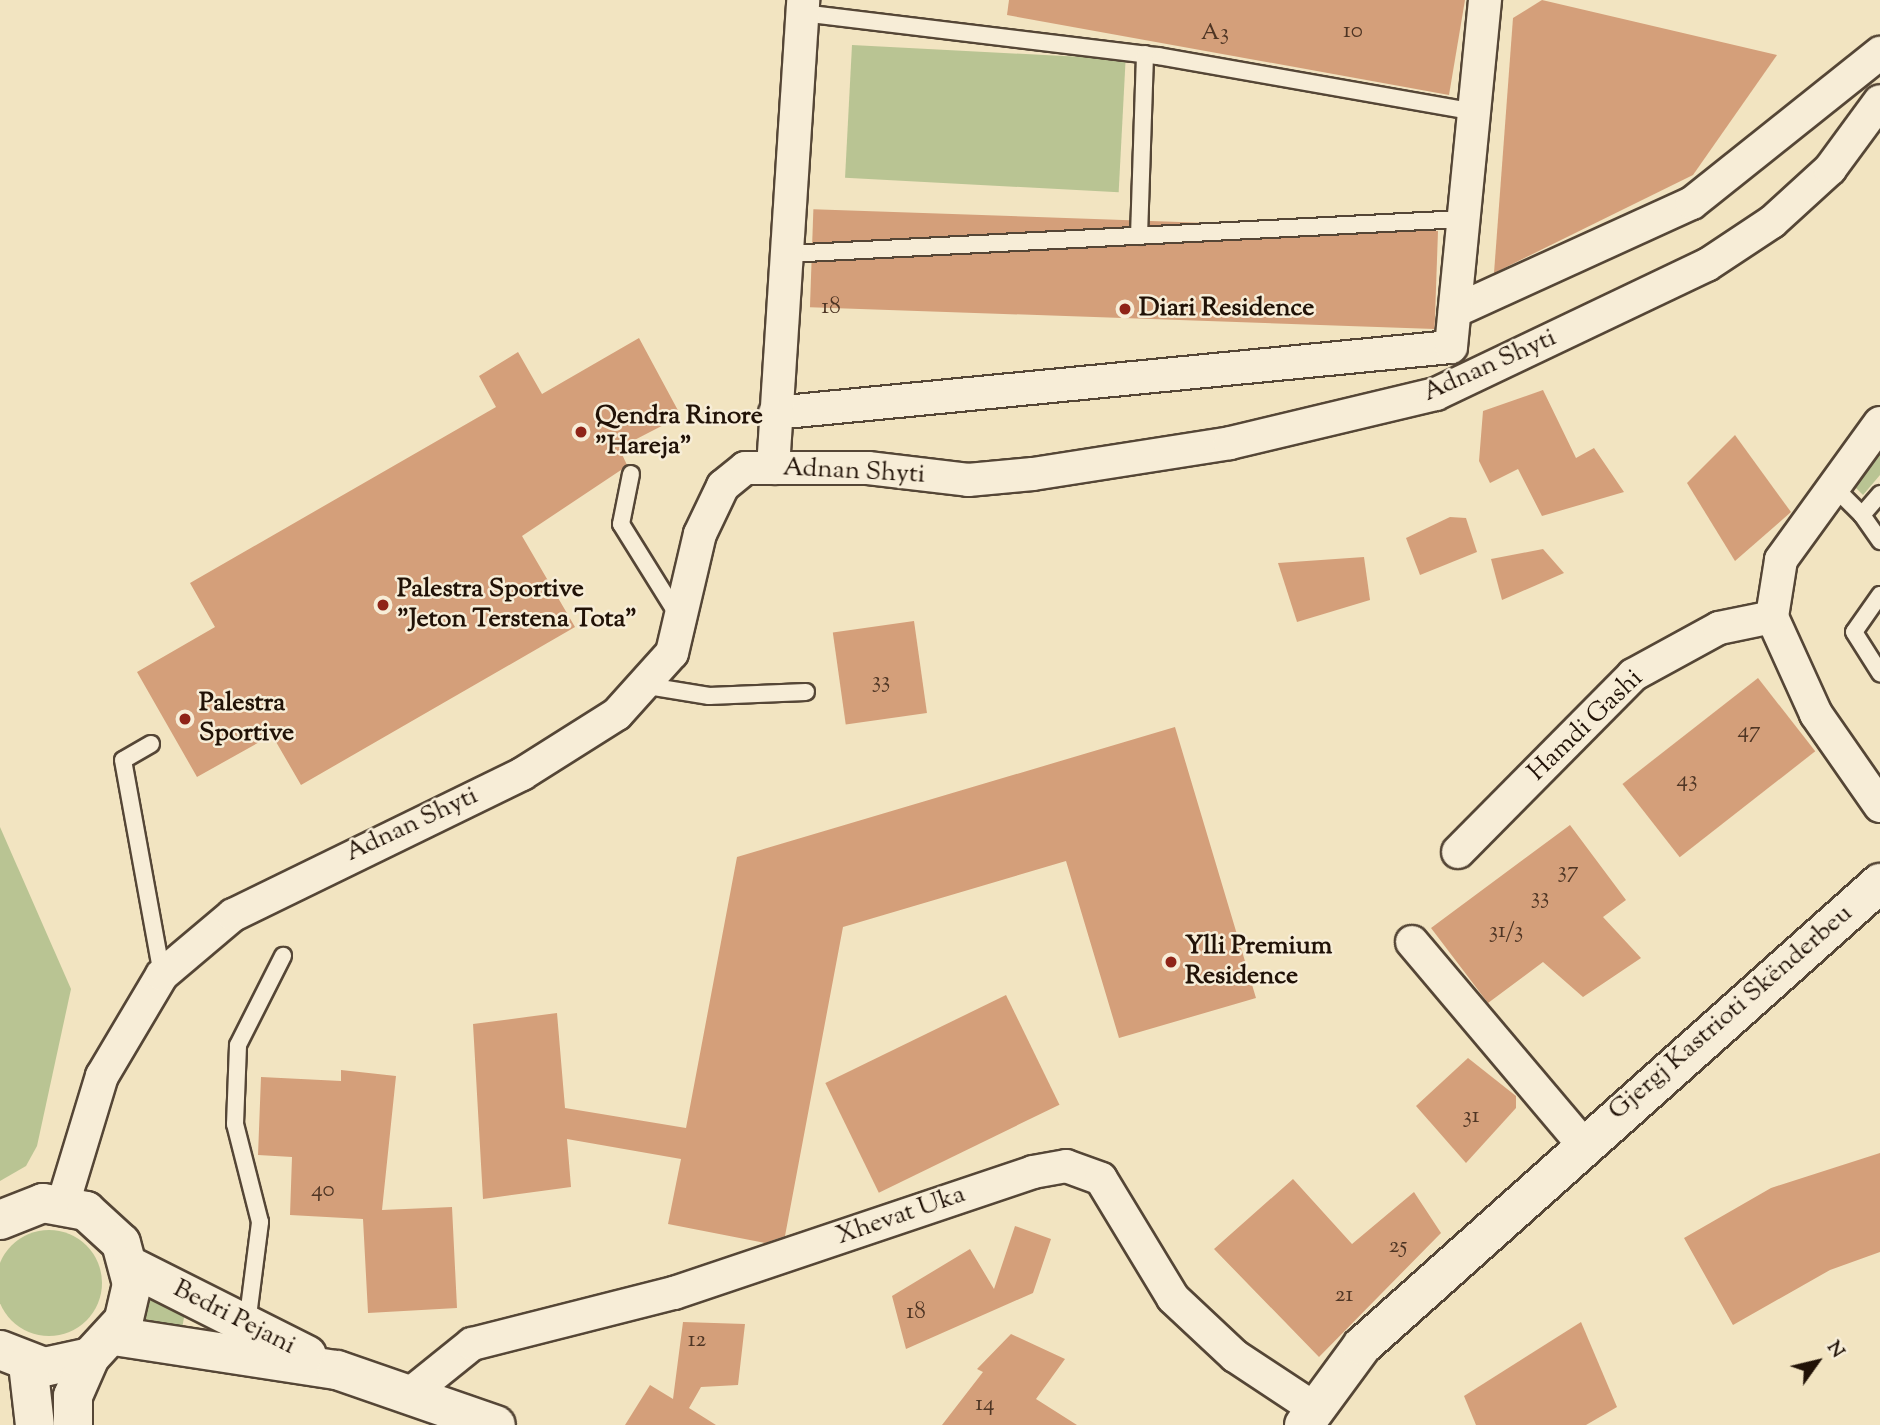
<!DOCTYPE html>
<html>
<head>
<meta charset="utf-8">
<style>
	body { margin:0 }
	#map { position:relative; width:1880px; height:1425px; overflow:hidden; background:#f2e4c1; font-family:"Sorts Mill Goudy",serif }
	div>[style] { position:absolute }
	.green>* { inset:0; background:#b9c493; transform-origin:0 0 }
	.round { border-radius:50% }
	.building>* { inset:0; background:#d49f7a; transform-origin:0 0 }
	.roads { filter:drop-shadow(2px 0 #554636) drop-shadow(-2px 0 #554636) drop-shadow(0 2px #554636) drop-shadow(0 -2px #554636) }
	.lane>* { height:16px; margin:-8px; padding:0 8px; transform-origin:8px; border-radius:8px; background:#f7edd7 }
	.street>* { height:32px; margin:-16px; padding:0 16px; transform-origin:16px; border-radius:16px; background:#f7edd7 }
	.secondary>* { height:38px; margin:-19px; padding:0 19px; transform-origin:19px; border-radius:19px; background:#f7edd7 }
	.dots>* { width:19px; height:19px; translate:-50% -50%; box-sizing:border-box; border:4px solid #f7edd7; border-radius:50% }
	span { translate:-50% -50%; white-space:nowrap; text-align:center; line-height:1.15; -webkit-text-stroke:5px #f7edd7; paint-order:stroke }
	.number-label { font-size:23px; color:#4e3524 }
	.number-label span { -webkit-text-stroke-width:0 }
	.poi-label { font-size:26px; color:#211207; font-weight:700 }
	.left { translate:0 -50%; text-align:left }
	.street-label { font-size:26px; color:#211207 }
	.north { position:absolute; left:1782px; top:1327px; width:70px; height:70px; -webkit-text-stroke:5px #f7edd7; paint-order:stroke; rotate:56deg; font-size:19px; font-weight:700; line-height:28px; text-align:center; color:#211207 }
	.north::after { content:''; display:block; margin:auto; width:24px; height:32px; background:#211207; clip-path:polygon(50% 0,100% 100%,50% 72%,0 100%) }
</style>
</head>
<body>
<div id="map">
	<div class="green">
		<div style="left:852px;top:45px;width:274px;height:133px;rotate:3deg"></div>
		<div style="clip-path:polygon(1880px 447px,1880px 475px,1863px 495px,1850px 482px)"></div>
		<div style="clip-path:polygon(0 827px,71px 989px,37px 1146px,26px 1166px,0 1181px)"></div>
		<div class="round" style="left:-4px;top:1230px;width:106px;height:106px"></div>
		<div style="clip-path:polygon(143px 1288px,186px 1306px,182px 1329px,137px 1324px)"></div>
	</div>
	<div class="building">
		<div style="clip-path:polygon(1009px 0,1465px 0,1449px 95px,1007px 15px)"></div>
		<div style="clip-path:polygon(1542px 0,1777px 55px,1693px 175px,1494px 273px,1513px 18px)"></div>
		<div style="left:1438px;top:231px;width:98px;height:625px;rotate:92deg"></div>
		<div style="clip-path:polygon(639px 338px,681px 416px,619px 448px,627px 465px,621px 470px,522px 536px,575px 627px,301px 785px,272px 735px,197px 777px,137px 672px,215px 627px,190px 583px,496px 407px,479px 376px,518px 352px,542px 394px)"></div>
		<div style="clip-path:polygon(1543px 390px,1576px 458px,1594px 448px,1624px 492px,1542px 516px,1518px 469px,1490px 483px,1479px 461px,1483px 411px)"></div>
		<div style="clip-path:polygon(1735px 435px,1791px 512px,1735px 561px,1687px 483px)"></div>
		<div style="clip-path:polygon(1450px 517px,1466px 518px,1477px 552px,1420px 575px,1406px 538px)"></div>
		<div style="clip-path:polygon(1543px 549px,1564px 573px,1502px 600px,1491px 559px)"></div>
		<div style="clip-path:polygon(1364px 557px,1370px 600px,1297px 622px,1278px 563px)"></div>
		<div style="left:914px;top:621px;width:93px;height:82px;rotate:82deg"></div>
		<div style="left:1758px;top:678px;width:93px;height:172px;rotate:52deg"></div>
		<div style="clip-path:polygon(1175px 727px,1256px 998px,1119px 1038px,1066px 861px,843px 927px,785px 1236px,765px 1243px,668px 1224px,681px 1159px,567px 1139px,571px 1187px,483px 1199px,473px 1024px,557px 1013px,565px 1108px,686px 1128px,737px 857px)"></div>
		<div style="clip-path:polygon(1570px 825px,1626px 900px,1603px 917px,1641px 958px,1583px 997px,1543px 962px,1488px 1003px,1431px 928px)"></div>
		<div style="left:1006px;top:995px;width:122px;height:201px;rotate:64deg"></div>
		<div style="clip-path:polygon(1468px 1058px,1516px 1096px,1516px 1108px,1466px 1163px,1416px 1106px)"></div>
		<div style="clip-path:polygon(341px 1070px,396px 1076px,382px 1210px,452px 1207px,457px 1308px,368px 1313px,363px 1219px,290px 1215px,292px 1157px,258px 1155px,261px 1077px,341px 1081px)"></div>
		<div style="clip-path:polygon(1880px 1153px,1880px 1252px,1830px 1270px,1733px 1325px,1684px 1238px,1771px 1188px)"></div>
		<div style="clip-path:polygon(1293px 1179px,1352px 1244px,1414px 1192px,1441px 1233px,1319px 1357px,1214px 1249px)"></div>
		<div style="clip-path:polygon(1015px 1226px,1051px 1239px,1033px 1293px,906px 1349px,892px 1296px,970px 1249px,994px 1289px)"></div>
		<div style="clip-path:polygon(683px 1322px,745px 1324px,738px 1385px,701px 1387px,689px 1408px,716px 1425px,625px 1425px,650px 1385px,673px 1399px)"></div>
		<div style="clip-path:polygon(1581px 1322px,1617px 1407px,1586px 1425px,1476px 1425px,1464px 1396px)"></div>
		<div style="clip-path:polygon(1011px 1334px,1065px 1359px,1036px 1399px,1077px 1425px,942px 1425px,983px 1372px,977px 1369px)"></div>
	</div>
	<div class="roads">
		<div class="lane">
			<div style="left:802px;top:13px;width:359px;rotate:6.9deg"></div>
			<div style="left:1158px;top:56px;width:321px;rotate:10deg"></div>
			<div style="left:1139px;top:236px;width:182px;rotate:-88.1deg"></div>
			<div style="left:786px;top:254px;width:679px;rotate:-2.96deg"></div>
			<div style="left:631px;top:474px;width:51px;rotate:101.3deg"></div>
			<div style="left:621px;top:524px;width:110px;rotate:58.1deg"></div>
			<div style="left:1832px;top:485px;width:42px;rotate:45deg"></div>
			<div style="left:1862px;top:515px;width:28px;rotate:-49deg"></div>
			<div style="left:1862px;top:515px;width:32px;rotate:55deg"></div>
			<div style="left:1880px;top:595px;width:45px;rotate:125.1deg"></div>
			<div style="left:1854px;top:632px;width:49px;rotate:57.6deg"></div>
			<div style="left:648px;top:686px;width:62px;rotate:9.3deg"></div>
			<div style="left:709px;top:696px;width:97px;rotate:-2.4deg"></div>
			<div style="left:151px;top:744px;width:32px;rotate:150deg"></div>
			<div style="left:123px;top:760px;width:219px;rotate:79.7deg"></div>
			<div style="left:247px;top:1324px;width:103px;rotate:-82.7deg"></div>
			<div style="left:260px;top:1222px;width:101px;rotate:-104.3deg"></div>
			<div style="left:235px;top:1124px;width:79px;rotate:-87.8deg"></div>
			<div style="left:238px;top:1045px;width:100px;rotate:-63.2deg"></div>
		</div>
		<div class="street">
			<div style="left:1455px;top:311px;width:260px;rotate:-24.5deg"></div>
			<div style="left:1692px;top:203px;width:241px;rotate:-38.6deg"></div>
			<div style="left:775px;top:413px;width:679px;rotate:-5.58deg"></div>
			<div style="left:1451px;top:347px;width:349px;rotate:-84.4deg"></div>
			<div style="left:1880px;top:423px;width:169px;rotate:125.9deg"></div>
			<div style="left:1781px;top:560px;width:58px;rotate:99deg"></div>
			<div style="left:1772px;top:617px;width:107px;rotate:65.6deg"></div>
			<div style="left:1816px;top:714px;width:112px;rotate:55.2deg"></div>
			<div style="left:773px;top:468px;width:469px;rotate:-86.3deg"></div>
			<div style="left:1458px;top:852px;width:249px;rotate:-45.3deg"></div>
			<div style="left:1633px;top:675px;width:98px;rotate:-28.7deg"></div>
			<div style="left:1719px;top:628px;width:54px;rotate:-11.7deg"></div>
			<div style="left:1412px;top:942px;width:265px;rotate:49.8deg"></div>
			<div style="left:63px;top:1204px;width:134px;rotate:-73.1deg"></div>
			<div style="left:102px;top:1076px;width:117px;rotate:-59.3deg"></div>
			<div style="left:162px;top:975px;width:93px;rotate:-40.2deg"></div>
			<div style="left:233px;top:915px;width:322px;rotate:-26deg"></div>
			<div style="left:522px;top:774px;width:112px;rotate:-32.3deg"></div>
			<div style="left:617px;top:714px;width:82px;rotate:-48deg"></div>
			<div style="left:672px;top:653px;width:122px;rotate:-76.8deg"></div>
			<div style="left:700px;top:534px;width:53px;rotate:-64.4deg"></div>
			<div style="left:723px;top:486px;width:28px;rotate:-39deg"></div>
			<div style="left:745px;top:468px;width:123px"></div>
			<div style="left:868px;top:468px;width:101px;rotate:6.8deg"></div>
			<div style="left:968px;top:480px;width:65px;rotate:-5.3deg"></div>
			<div style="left:1033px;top:474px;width:199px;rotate:-8.9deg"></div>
			<div style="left:1230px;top:443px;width:212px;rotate:-13.4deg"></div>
			<div style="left:1436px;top:394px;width:300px;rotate:-25.5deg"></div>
			<div style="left:1707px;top:265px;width:78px;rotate:-33.5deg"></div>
			<div style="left:1772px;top:222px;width:79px;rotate:-42.4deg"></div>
			<div style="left:1830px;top:169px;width:84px;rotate:-53.7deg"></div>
			<div style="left:410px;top:1394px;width:80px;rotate:-38.9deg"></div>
			<div style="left:472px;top:1344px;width:208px;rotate:-14.2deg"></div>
			<div style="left:674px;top:1293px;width:379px;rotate:-18.6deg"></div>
			<div style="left:1033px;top:1172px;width:34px;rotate:-10deg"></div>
			<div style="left:1066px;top:1166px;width:37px;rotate:20deg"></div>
			<div style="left:1101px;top:1179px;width:139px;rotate:58.8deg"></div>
			<div style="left:1173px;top:1298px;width:85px;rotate:43.1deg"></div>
			<div style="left:1235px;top:1356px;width:95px;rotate:33.4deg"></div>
		</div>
		<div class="secondary">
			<div style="left:0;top:1220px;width:46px;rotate:-21.6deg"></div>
			<div style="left:43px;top:1203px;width:44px;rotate:10.5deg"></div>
			<div style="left:86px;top:1211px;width:47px;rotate:42.4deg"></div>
			<div style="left:121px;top:1243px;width:42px;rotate:75deg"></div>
			<div style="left:132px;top:1284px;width:37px;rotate:103deg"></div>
			<div style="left:124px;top:1320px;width:50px;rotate:132.6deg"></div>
			<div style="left:90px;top:1357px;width:47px;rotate:167.7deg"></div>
			<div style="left:44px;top:1367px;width:47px;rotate:-158.9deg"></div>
			<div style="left:130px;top:1266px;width:198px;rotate:26.7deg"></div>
			<div style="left:114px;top:1336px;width:226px;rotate:8.7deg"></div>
			<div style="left:337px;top:1370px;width:168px;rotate:19.1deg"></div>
			<div style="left:28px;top:1364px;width:61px;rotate:83.5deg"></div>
			<div style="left:73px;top:1425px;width:29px;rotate:-90deg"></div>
			<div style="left:73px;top:1396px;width:43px;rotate:-66.4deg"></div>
			<div style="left:1304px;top:1425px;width:98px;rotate:-53.7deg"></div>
			<div style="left:1362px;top:1346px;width:695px;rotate:-41.79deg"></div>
		</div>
	</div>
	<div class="dots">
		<div style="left:1125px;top:309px;background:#8f2418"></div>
		<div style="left:581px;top:432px;background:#8f2418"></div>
		<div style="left:383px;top:605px;background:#8f2418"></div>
		<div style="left:185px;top:719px;background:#8f2418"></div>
		<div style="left:1171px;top:962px;background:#8f2418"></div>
	</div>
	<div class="number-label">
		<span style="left:1353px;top:32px">10</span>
		<span style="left:1215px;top:34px">A3</span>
		<span style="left:831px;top:308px">18</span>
		<span style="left:881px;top:682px">33</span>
		<span style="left:1749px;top:732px">47</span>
		<span style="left:1687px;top:781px">43</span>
		<span style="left:1568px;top:872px">37</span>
		<span style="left:1540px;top:898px">33</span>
		<span style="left:1506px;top:932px">31/3</span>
		<span style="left:1471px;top:1117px">31</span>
		<span style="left:323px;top:1191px">40</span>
		<span style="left:1398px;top:1247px">25</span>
		<span style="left:1344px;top:1296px">21</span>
		<span style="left:916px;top:1313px">18</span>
		<span style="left:697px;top:1341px">12</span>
		<span style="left:985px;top:1405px">14</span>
	</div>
	<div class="poi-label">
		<span class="left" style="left:1139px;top:309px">Diari Residence</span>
		<span class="left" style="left:595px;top:432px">Qendra Rinore<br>"Hareja"</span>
		<span class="left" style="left:397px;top:605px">Palestra Sportive<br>"Jeton Terstena Tota"</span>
		<span class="left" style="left:199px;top:719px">Palestra<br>Sportive</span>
		<span class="left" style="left:1185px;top:962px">Ylli Premium<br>Residence</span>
	</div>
	<div class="street-label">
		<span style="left:1490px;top:366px;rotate:-24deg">Adnan Shyti</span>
		<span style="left:854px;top:472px;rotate:3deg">Adnan Shyti</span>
		<span style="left:1586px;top:726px;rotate:-44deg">Hamdi Gashi</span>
		<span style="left:412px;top:825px;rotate:-25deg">Adnan Shyti</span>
		<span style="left:1731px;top:1013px;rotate:-41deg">Gjergj Kastrioti Skënderbeu</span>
		<span style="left:901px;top:1216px;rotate:-19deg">Xhevat Uka</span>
		<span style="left:234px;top:1318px;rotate:27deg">Bedri Pejani</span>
	</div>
	<div class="north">N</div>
</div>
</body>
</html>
